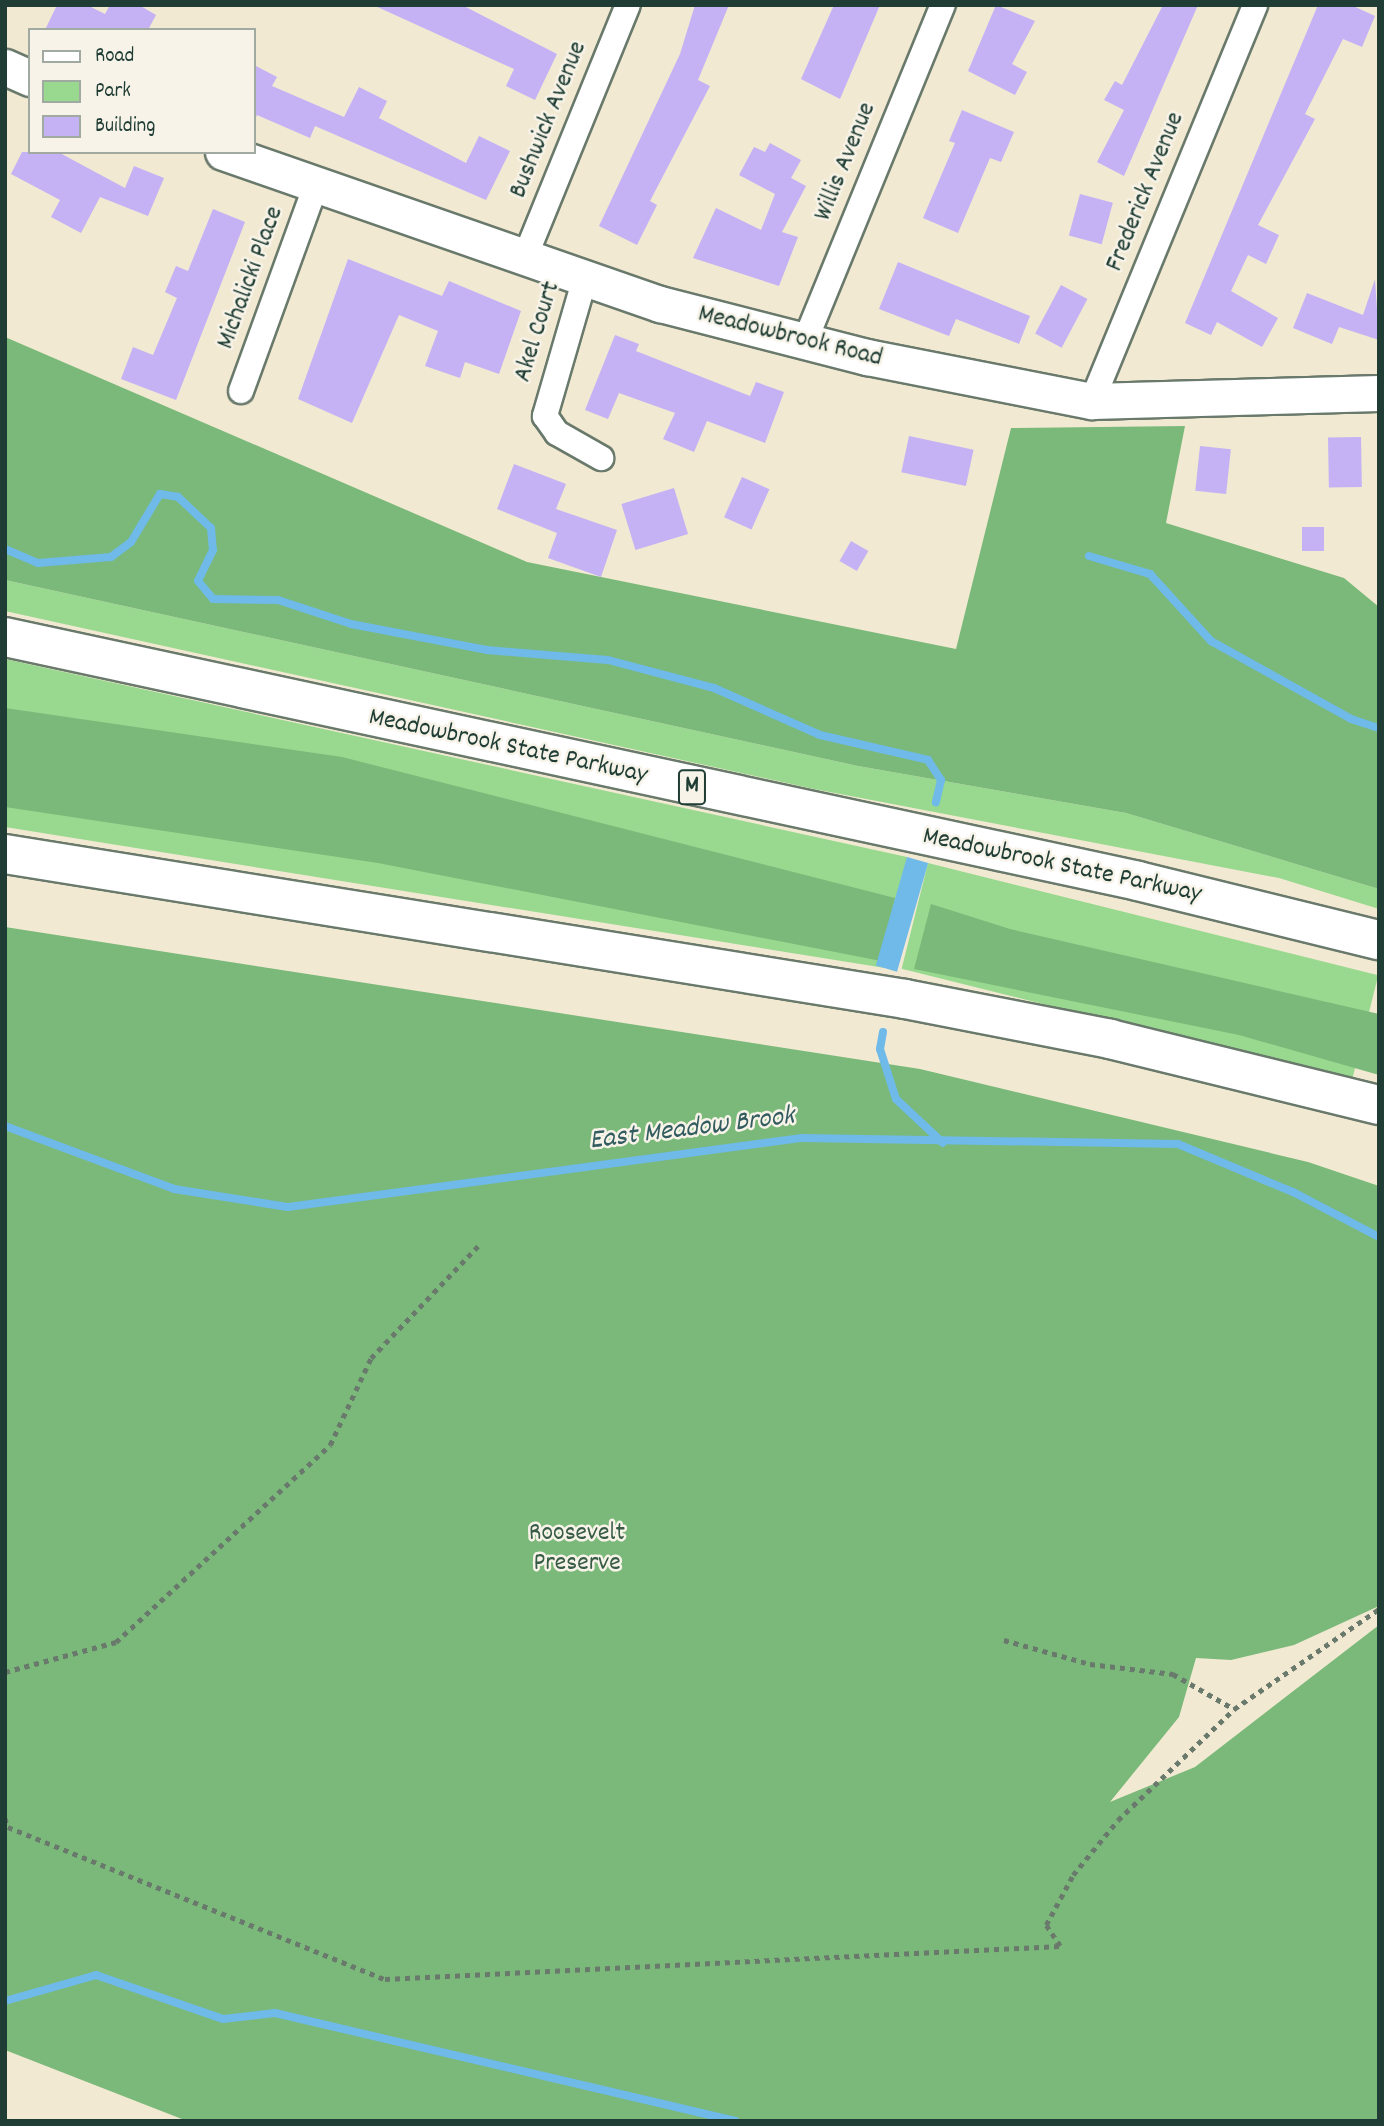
<!DOCTYPE html>
<html>
<head>
<meta charset="utf-8">
<style>
	body { margin:0 }
	#map { position:relative; width:1384px; height:2126px; overflow:hidden; background:#f2e9d2; font-family:Dekko,sans-serif }
	div>[style] { position:absolute }
	.green>* { inset:0; background:#98d98f; transform-origin:0 0 }
	.forest>* { inset:0; background:#7ab97a }
	.water>* { inset:0; background:#6fbae8; transform-origin:0 0 }
	.stream>* { height:8px; margin:-4px; padding:0 4px; transform-origin:4px; border-radius:4px; background:#6fbae8 }
	.building>* { inset:0; background:#c4b2f5; transform-origin:0 0 }
	.path>* { height:4.5px; margin-top:-2.25px; transform-origin:0; background:repeating-linear-gradient(90deg,#69796b 0 5px,transparent 0 10px) }
	.roads { filter:drop-shadow(2px 0 #69796b) drop-shadow(-2px 0 #69796b) drop-shadow(0 2px #69796b) drop-shadow(0 -2px #69796b) }
	.street>* { height:24px; margin:-12px; padding:0 12px; transform-origin:12px; border-radius:12px; background:#fff }
	.secondary>* { height:35px; margin:-17.5px; padding:0 17.5px; transform-origin:17.5px; border-radius:17.5px; background:#fff }
	.highway>* { height:38px; margin:-19px; padding:0 19px; transform-origin:19px; border-radius:19px; background:#fff }
	span { translate:-50% -50%; white-space:nowrap; text-align:center; line-height:1.15; -webkit-text-stroke:5px #f7f3e8; paint-order:stroke }
	.shield-label span { padding:2px 5px; background:#f7f3e8; border:2px solid; border-radius:5px; -webkit-text-stroke-width:0 }
	.shield-label { font-size:24px; color:#1f3d34; font-weight:700 }
	.street-label { font-size:26px; color:#1f3d34 }
	.park-label { font-size:26px; color:#375c46 }
	.water-label { font-size:28px; color:#335c61; font-style:italic }
	.frame { position:absolute; inset:0; border:7px solid #1f3d34; pointer-events:none }
	.legend { position:absolute; left:28px; top:28px; width:228px; height:126px; box-sizing:border-box; background:#f7f3e8; border:2px solid #a1aaa0; margin:0; padding:9px 12px; list-style:none; font-size:21px; color:#1f3d34 }
	.legend li { display:flex; align-items:center; gap:14px; height:35px }
	.legend b { width:35px; border:2px solid #a1aaa0 }
</style>
</head>
<body>
<div id="map">
	<div class="green">
		<div style="clip-path:polygon(5px 580px,858px 766px,1126px 813px,1379px 889px,1379px 909px,1279px 878px,814px 789px,5px 611px)"></div>
		<div style="clip-path:polygon(5px 659px,907px 857px,885px 968px,5px 827px)"></div>
		<div style="left:928px;top:863px;width:464px;height:109px;rotate:14deg"></div>
	</div>
	<div class="forest">
		<div style="clip-path:polygon(5px 337px,527px 562px,956px 649px,1011px 428px,1185px 426px,1166px 523px,1344px 578px,1379px 607px,1379px 889px,1126px 813px,858px 766px,5px 580px)"></div>
		<div style="clip-path:polygon(5px 708px,342px 757px,895px 898px,881px 961px,378px 863px,5px 807px)"></div>
		<div style="clip-path:polygon(931px 904px,1010px 929px,1379px 1014px,1379px 1075px,1239px 1035px,914px 969px)"></div>
		<div style="clip-path:polygon(5px 927px,920px 1069px,1308px 1162px,1379px 1186px,1379px 1606px,1294px 1645px,1231px 1660px,1196px 1658px,1179px 1717px,1110px 1802px,1195px 1767px,1379px 1625px,1379px 2121px,187px 2121px,5px 2050px)"></div>
	</div>
	<div class="water">
		<div style="left:907px;top:857px;width:22px;height:113px;rotate:16deg"></div>
	</div>
	<div class="stream">
		<div style="left:5px;top:549px;width:36px;rotate:23deg"></div>
		<div style="left:38px;top:563px;width:73px;rotate:-4.7deg"></div>
		<div style="left:111px;top:557px;width:25px;rotate:-37deg"></div>
		<div style="left:131px;top:542px;width:56px;rotate:-58.9deg"></div>
		<div style="left:160px;top:494px;width:18px;rotate:9deg"></div>
		<div style="left:178px;top:497px;width:45px;rotate:43.2deg"></div>
		<div style="left:211px;top:528px;width:22px;rotate:85deg"></div>
		<div style="left:213px;top:550px;width:34px;rotate:116deg"></div>
		<div style="left:198px;top:581px;width:23px;rotate:50deg"></div>
		<div style="left:213px;top:599px;width:65px;rotate:0.9deg"></div>
		<div style="left:278px;top:600px;width:77px;rotate:18.2deg"></div>
		<div style="left:351px;top:624px;width:138px;rotate:10.8deg"></div>
		<div style="left:487px;top:650px;width:121px;rotate:4.7deg"></div>
		<div style="left:608px;top:660px;width:110px;rotate:14.8deg"></div>
		<div style="left:714px;top:688px;width:116px;rotate:23.9deg"></div>
		<div style="left:820px;top:735px;width:111px;rotate:13deg"></div>
		<div style="left:928px;top:760px;width:24px;rotate:57deg"></div>
		<div style="left:941px;top:780px;width:23px;rotate:103deg"></div>
		<div style="left:1089px;top:556px;width:64px;rotate:16.4deg"></div>
		<div style="left:1150px;top:574px;width:91px;rotate:47.7deg"></div>
		<div style="left:1211px;top:641px;width:160px;rotate:29.1deg"></div>
		<div style="left:1351px;top:719px;width:29px;rotate:18deg"></div>
		<div style="left:883px;top:1032px;width:17px;rotate:100deg"></div>
		<div style="left:880px;top:1049px;width:52px;rotate:72.3deg"></div>
		<div style="left:896px;top:1099px;width:64px;rotate:43.1deg"></div>
		<div style="left:5px;top:1126px;width:180px;rotate:20.4deg"></div>
		<div style="left:174px;top:1189px;width:115px;rotate:9deg"></div>
		<div style="left:288px;top:1207px;width:519px;rotate:-7.65deg"></div>
		<div style="left:802px;top:1138px;width:376px;rotate:0.9deg"></div>
		<div style="left:1178px;top:1144px;width:125px;rotate:22.7deg"></div>
		<div style="left:1293px;top:1192px;width:97px;rotate:27.6deg"></div>
		<div style="left:5px;top:2001px;width:95px;rotate:-15.9deg"></div>
		<div style="left:96px;top:1975px;width:134px;rotate:19.1deg"></div>
		<div style="left:223px;top:2019px;width:52px;rotate:-6.6deg"></div>
		<div style="left:275px;top:2013px;width:473px;rotate:13.2deg"></div>
	</div>
	<div class="building">
		<div style="clip-path:polygon(57px 5px,87px 5px,105px 14px,110px 5px,139px 5px,156px 15px,148px 30px,45px 30px)"></div>
		<div style="clip-path:polygon(373px 5px,462px 5px,557px 54px,535px 100px,506px 86px,514px 69px)"></div>
		<div style="clip-path:polygon(695px 5px,729px 5px,698px 80px,710px 86px,650px 201px,657px 205px,637px 245px,599px 226px,680px 54px)"></div>
		<div style="clip-path:polygon(834px 5px,880px 5px,840px 99px,801px 79px)"></div>
		<div style="clip-path:polygon(996px 5px,1035px 21px,1012px 64px,1027px 72px,1015px 95px,968px 71px)"></div>
		<div style="clip-path:polygon(1163px 5px,1198px 5px,1124px 176px,1097px 162px,1124px 110px,1104px 100px,1115px 81px,1122px 85px)"></div>
		<div style="clip-path:polygon(1318px 5px,1351px 5px,1375px 16px,1362px 47px,1343px 39px,1305px 114px,1315px 119px,1258px 225px,1279px 235px,1266px 264px,1248px 255px,1231px 291px,1278px 318px,1262px 347px,1217px 322px,1211px 335px,1185px 323px)"></div>
		<div style="clip-path:polygon(254px 65px,277px 77px,272px 86px,344px 117px,359px 87px,387px 101px,379px 118px,466px 163px,479px 136px,510px 151px,486px 200px,315px 126px,310px 138px,257px 115px,254px 121px)"></div>
		<div style="clip-path:polygon(962px 110px,1014px 132px,1001px 162px,990px 158px,958px 233px,923px 218px,955px 143px,949px 141px)"></div>
		<div style="clip-path:polygon(770px 143px,801px 160px,791px 178px,806px 186px,782px 232px,798px 237px,779px 286px,693px 258px,716px 208px,761px 230px,775px 194px,739px 175px,754px 147px,765px 152px)"></div>
		<div style="clip-path:polygon(22px 152px,58px 152px,125px 188px,134px 166px,164px 178px,148px 216px,100px 197px,81px 233px,51px 217px,60px 200px,11px 174px)"></div>
		<div style="left:1080px;top:194px;width:34px;height:43px;rotate:15deg"></div>
		<div style="clip-path:polygon(213px 209px,245px 222px,176px 400px,121px 379px,133px 347px,153px 355px,177px 298px,165px 292px,176px 266px,188px 271px)"></div>
		<div style="clip-path:polygon(348px 259px,442px 296px,449px 281px,521px 311px,499px 374px,465px 362px,460px 378px,425px 366px,438px 331px,399px 315px,352px 423px,298px 399px)"></div>
		<div style="clip-path:polygon(898px 262px,1030px 316px,1019px 344px,956px 319px,949px 336px,879px 309px)"></div>
		<div style="clip-path:polygon(1375px 279px,1379px 340px,1339px 327px,1332px 344px,1293px 328px,1307px 293px,1363px 315px)"></div>
		<div style="left:1061px;top:285px;width:30px;height:55px;rotate:28deg"></div>
		<div style="clip-path:polygon(615px 335px,639px 344px,636px 351px,750px 396px,756px 382px,784px 392px,765px 443px,707px 421px,694px 452px,663px 439px,675px 413px,619px 393px,608px 419px,585px 410px)"></div>
		<div style="left:909px;top:436px;width:66px;height:37px;rotate:12deg"></div>
		<div style="left:1361px;top:437px;width:50px;height:33px;rotate:89deg"></div>
		<div style="left:1200px;top:446px;width:31px;height:45px;rotate:6deg"></div>
		<div style="clip-path:polygon(514px 464px,566px 484px,556px 509px,617px 530px,601px 577px,548px 558px,557px 533px,497px 509px)"></div>
		<div style="left:742px;top:477px;width:30px;height:44px;rotate:24deg"></div>
		<div style="left:674px;top:488px;width:48px;height:55px;rotate:73deg"></div>
		<div style="left:1302px;top:527px;width:22px;height:24px"></div>
		<div style="left:851px;top:541px;width:20px;height:23px;rotate:30deg"></div>
	</div>
	<div class="path">
		<div style="left:1004px;top:1640px;width:89px;rotate:15.6deg"></div>
		<div style="left:1090px;top:1664px;width:84px;rotate:6.9deg"></div>
		<div style="left:1173px;top:1674px;width:70px;rotate:29.8deg"></div>
		<div style="left:5px;top:1672px;width:115px;rotate:-15.1deg"></div>
		<div style="left:116px;top:1642px;width:291px;rotate:-42.6deg"></div>
		<div style="left:330px;top:1445px;width:96px;rotate:-64.8deg"></div>
		<div style="left:371px;top:1358px;width:156px;rotate:-46.3deg"></div>
		<div style="left:5px;top:1818px;width:9px;rotate:72deg"></div>
		<div style="left:8px;top:1827px;width:406px;rotate:22deg"></div>
		<div style="left:385px;top:1979px;width:676px;rotate:-2.8deg"></div>
		<div style="left:1060px;top:1946px;width:25px;rotate:-124deg"></div>
		<div style="left:1046px;top:1925px;width:57px;rotate:-61.6deg"></div>
		<div style="left:1073px;top:1875px;width:71px;rotate:-50.7deg"></div>
		<div style="left:1118px;top:1820px;width:161px;rotate:-43.7deg"></div>
		<div style="left:1234px;top:1709px;width:176px;rotate:-34.6deg"></div>
	</div>
	<div class="roads">
		<div class="street">
			<div style="left:525px;top:257px;width:272px;rotate:-67.8deg"></div>
			<div style="left:585px;top:278px;width:144px;rotate:106.2deg"></div>
			<div style="left:545px;top:416px;width:21px;rotate:55deg"></div>
			<div style="left:557px;top:433px;width:51px;rotate:29.6deg"></div>
			<div style="left:805px;top:341px;width:363px;rotate:-67.7deg"></div>
			<div style="left:241px;top:391px;width:219px;rotate:-70deg"></div>
			<div style="left:1092px;top:401px;width:428px;rotate:-67.6deg"></div>
		</div>
		<div class="secondary">
			<div style="left:5px;top:67px;width:27px;rotate:24deg"></div>
			<div style="left:223px;top:152px;width:463px;rotate:19.2deg"></div>
			<div style="left:660px;top:304px;width:214px;rotate:14.4deg"></div>
			<div style="left:867px;top:357px;width:229px;rotate:11.1deg"></div>
			<div style="left:1092px;top:401px;width:287px;rotate:-1.6deg"></div>
		</div>
		<div class="highway">
			<div style="left:5px;top:637px;width:1159px;rotate:12.15deg"></div>
			<div style="left:1138px;top:881px;width:248px;rotate:13.8deg"></div>
			<div style="left:5px;top:854px;width:912px;rotate:9.15deg"></div>
			<div style="left:905px;top:999px;width:209px;rotate:11deg"></div>
			<div style="left:1110px;top:1039px;width:277px;rotate:13.8deg"></div>
		</div>
	</div>
	<div class="shield-label">
		<span style="left:692px;top:787px">M</span>
	</div>
	<div class="street-label">
		<span style="left:549px;top:120px;rotate:-68deg">Bushwick Avenue</span>
		<span style="left:846px;top:162px;rotate:-68deg">Willis Avenue</span>
		<span style="left:1146px;top:192px;rotate:-68deg">Frederick Avenue</span>
		<span style="left:251px;top:278px;rotate:-70deg">Michalicki Place</span>
		<span style="left:538px;top:332px;rotate:-73deg">Akel Court</span>
		<span style="left:790px;top:337px;rotate:14deg">Meadowbrook Road</span>
		<span style="left:508px;top:747px;rotate:12deg">Meadowbrook State Parkway</span>
		<span style="left:1062px;top:866px;rotate:12deg">Meadowbrook State Parkway</span>
	</div>
	<div class="park-label">
		<span style="left:577px;top:1549px">Roosevelt<br>Preserve</span>
	</div>
	<div class="water-label">
		<span style="left:692px;top:1130px;rotate:-7deg">East Meadow Brook</span>
	</div>
	<div class="frame"></div>
	<ul class="legend">
	<li><b style="height:9px;background:#fff"></b>Road</li>
	<li><b style="height:19px;background:#98d98f"></b>Park</li>
	<li><b style="height:19px;background:#c4b2f5"></b>Building</li>
	</ul>
</div>
</body>
</html>
